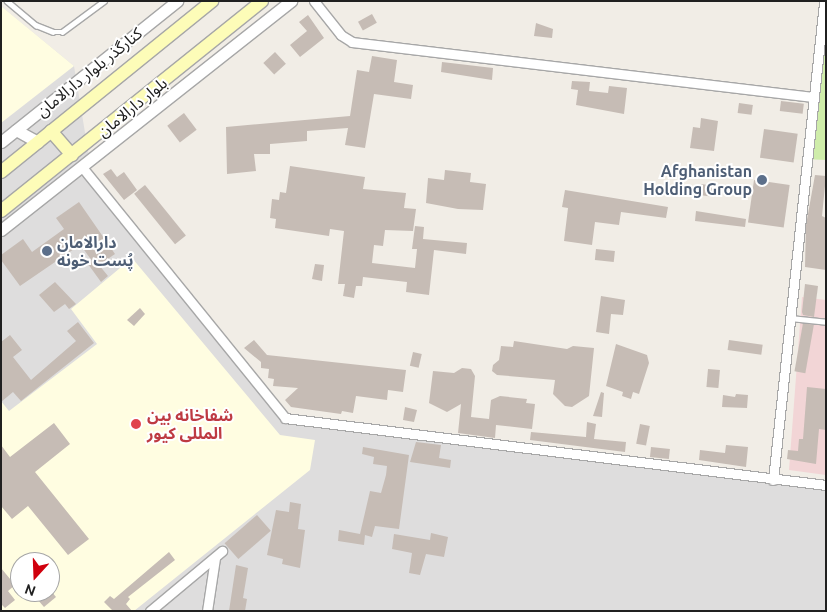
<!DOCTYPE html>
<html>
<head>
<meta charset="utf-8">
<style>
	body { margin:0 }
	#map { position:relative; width:827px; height:612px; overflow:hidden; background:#f1ede6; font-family:Ubuntu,"Noto Sans Arabic",sans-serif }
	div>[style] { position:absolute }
	.residential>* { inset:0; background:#dedddd }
	.commercial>* { inset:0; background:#f2d5d6 }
	.education>* { inset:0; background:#fffde1 }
	.grass>* { inset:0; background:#cfedaa }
	.building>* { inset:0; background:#c6bcb5; transform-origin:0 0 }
	.roads { filter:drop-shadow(1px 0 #a7a7a7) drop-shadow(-1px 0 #a7a7a7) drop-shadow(0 1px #a7a7a7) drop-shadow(0 -1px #a7a7a7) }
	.service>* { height:4.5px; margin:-2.25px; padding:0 2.25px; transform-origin:2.25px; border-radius:2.25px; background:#fff }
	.minor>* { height:9px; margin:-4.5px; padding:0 4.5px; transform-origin:4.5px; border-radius:4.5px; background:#fff }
	.tertiary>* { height:11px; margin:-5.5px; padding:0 5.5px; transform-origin:5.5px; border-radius:5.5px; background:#fff }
	.secondary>* { height:12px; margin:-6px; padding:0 6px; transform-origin:6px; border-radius:6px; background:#fdfcb8 }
	.dots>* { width:14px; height:14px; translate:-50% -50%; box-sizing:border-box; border:2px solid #fff; border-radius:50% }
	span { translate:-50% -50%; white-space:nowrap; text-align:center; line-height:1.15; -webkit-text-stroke:4px #fff; paint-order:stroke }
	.street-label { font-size:16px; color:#202020 }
	.service-label { font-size:16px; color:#4e5e75; font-weight:700 }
	.right { translate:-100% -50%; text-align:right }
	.left { translate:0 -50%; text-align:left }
	.health-label { font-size:16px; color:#be3a42; font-weight:700 }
	.frame { position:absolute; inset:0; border:2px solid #202020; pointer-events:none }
	.north { position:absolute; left:10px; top:552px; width:50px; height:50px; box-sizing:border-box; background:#fff; border:1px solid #a6a6a6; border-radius:50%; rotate:200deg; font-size:14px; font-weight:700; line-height:20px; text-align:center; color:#202020 }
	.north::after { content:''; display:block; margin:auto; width:18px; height:22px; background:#d0000d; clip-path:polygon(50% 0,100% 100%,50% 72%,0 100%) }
</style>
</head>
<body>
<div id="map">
	<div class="residential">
		<div style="clip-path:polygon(evenodd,1px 6px,74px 66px,93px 181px,285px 418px,826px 485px,826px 611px,1px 611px,1px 6px,20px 562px,50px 562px,50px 592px,20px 592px,20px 562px)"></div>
	</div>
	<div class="commercial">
		<div style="clip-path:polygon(802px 297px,826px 300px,826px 475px,789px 470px)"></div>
	</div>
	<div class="education">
		<div style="clip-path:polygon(1px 6px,74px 66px,1px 123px)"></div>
		<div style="clip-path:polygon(evenodd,132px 258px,280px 435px,315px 440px,310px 470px,134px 611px,1px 611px,1px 401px,9px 411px,97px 344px,71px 309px,132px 258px,20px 562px,50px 562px,50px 592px,20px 592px,20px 562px)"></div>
	</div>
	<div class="grass">
		<div style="clip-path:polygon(826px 8px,826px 160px,803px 159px)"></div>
	</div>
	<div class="building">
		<div style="left:372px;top:14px;width:10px;height:16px;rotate:61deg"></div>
		<div style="clip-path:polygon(308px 15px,324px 38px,300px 57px,290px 45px,307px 31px,299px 22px)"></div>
		<div style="clip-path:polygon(536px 23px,553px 29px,552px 38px,534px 36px)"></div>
		<div style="left:275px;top:52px;width:16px;height:16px;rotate:47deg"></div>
		<div style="clip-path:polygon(372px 56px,397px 60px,394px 82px,413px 85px,411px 99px,374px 94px,365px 148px,345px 145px,348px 128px,307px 131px,307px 141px,270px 144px,270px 154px,254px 154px,256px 171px,227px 174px,226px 127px,350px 116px,357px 70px,369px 72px)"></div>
		<div style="clip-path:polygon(442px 62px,493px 68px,492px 80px,441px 72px)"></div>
		<div style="clip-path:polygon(572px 81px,590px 82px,589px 91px,608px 93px,609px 86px,627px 88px,624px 114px,576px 105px,578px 90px,571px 89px)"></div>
		<div style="left:781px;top:101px;width:23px;height:10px;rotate:7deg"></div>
		<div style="left:739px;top:103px;width:14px;height:10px;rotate:8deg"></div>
		<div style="left:184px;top:113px;width:21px;height:21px;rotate:53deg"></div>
		<div style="clip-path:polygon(701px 118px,718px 121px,714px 151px,690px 148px,693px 127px,700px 128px)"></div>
		<div style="left:764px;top:129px;width:34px;height:29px;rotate:8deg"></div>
		<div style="clip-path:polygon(290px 166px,365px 177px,363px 189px,406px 193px,404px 208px,416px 209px,413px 231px,385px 230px,383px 246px,374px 245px,372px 263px,415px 268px,417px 249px,412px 249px,415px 226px,424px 227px,423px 239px,467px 243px,466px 254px,434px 250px,429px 295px,406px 292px,407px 282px,363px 277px,362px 286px,356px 286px,354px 298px,343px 296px,345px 284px,338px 284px,344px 231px,330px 229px,329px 236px,275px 228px,276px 219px,270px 218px,272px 199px,279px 200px,280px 192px,286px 193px)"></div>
		<div style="clip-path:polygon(111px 169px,117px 177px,124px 172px,137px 190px,124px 200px,103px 174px)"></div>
		<div style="clip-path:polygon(445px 170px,471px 173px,470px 182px,486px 184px,483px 210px,458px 209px,426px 203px,428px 178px,444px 180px)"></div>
		<div style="clip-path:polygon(815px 175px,826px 176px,822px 216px,826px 218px,826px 270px,805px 267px,806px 225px)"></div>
		<div style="left:754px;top:180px;width:36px;height:43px;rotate:8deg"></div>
		<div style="left:701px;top:184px;width:15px;height:11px;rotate:8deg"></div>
		<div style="left:145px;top:185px;width:65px;height:14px;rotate:51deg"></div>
		<div style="clip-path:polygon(565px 190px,668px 207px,666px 218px,621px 212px,619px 225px,595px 222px,592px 245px,564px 241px,568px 208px,562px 207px)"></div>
		<div style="clip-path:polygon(79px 202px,115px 254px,99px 265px,108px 276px,101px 282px,88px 264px,92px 261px,82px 247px,77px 247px,20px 286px,1px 260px,1px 255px,23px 239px,32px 252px,64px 229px,56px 218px)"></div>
		<div style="clip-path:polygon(696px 211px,746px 219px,745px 227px,695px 221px)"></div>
		<div style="left:596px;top:249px;width:19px;height:11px;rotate:6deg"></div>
		<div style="clip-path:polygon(315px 264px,324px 265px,322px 281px,312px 279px)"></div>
		<div style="clip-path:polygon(55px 282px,76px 304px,69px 309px,65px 304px,54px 312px,39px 295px)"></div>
		<div style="clip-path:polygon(805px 284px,818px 286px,814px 317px,803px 315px,802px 312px)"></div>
		<div style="clip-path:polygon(601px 296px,625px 300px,623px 315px,611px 314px,609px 334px,596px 332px)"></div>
		<div style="clip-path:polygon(140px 308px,145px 314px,134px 326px,127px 320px)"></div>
		<div style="clip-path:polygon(78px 322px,94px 343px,21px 401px,13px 392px,1px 402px,1px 342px,10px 335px,22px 350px,13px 357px,31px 380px,76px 341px,67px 331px)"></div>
		<div style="left:803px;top:323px;width:11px;height:49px;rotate:10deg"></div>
		<div style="clip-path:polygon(254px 340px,267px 355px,406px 370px,403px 392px,388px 390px,387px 400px,356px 396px,353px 413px,342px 411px,341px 414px,291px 407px,285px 400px,298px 388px,273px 386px,274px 379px,268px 378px,269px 369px,261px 368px,261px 362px,244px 348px)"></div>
		<div style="left:729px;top:340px;width:34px;height:10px;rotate:8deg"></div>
		<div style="clip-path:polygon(514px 341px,567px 349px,573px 346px,594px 348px,589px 396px,572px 407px,565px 406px,553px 394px,555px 380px,497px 375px,492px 371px,493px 365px,499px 360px,501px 346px,513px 347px)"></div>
		<div style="clip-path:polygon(616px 344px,647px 355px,649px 363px,639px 394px,633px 392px,631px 399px,622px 396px,623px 392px,606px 386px)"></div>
		<div style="left:413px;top:352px;width:9px;height:14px;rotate:13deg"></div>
		<div style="clip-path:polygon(462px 368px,471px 369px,475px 376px,471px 417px,489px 419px,491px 400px,500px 396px,527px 399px,526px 403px,535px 404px,532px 429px,496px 425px,495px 438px,458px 433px,461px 404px,447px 412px,429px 403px,433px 371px,454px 373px)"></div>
		<div style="left:708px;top:369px;width:12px;height:18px;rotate:5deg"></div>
		<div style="clip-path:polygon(807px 387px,826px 389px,826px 430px,819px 429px,816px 464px,787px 459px,788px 450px,798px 451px,799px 439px,803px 439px)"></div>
		<div style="clip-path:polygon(601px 392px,604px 393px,602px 417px,593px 416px)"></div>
		<div style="clip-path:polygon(736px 394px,748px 395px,747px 408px,722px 407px,723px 395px,735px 397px)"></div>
		<div style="clip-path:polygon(405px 407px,417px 410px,414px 422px,403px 420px)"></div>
		<div style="clip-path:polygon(587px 422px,596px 424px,594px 439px,626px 442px,625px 452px,530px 440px,531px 432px,586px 437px)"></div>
		<div style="clip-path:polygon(54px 423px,70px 444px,35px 472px,89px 539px,68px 555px,28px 506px,12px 519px,1px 506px,1px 445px,10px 457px)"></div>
		<div style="left:640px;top:424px;width:10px;height:20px;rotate:11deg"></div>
		<div style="clip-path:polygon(416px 442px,441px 445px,439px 458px,451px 460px,450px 468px,410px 462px)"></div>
		<div style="clip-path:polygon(726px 445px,748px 447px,746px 467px,699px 460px,700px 450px,725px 453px)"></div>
		<div style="clip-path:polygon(363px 447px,409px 455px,399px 529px,375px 526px,372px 537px,365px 535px,364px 545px,338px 541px,339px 530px,360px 534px,370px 491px,381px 493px,386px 475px,387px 466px,373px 464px,374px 457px,362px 454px)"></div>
		<div style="left:651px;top:447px;width:19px;height:10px;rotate:6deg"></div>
		<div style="clip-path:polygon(290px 502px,301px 504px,298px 529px,305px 530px,300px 568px,282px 564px,283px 559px,267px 555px,276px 510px,289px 512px)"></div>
		<div style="left:257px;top:515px;width:21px;height:43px;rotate:49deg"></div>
		<div style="clip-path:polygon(431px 533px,448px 537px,444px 557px,426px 554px,420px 575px,409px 573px,412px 553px,392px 549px,394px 534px,430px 540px)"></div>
		<div style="clip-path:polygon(169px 552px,175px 560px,128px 597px,130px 599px,126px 604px,132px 611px,113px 611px,104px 602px,110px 596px,114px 599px)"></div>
		<div style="clip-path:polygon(236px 565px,248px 568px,243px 598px,247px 599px,245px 611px,229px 611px)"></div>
		<div style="clip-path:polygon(1px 568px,15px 585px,8px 591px,15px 600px,5px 608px,1px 604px)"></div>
		<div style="clip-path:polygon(31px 592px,52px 592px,56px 597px,44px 607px)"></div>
	</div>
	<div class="roads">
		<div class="service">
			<div style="left:7px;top:1px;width:38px;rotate:40deg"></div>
			<div style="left:36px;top:25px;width:18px;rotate:22deg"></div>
			<div style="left:53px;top:32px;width:9px"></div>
			<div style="left:62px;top:32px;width:52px;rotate:-36.4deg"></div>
			<div style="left:790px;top:318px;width:36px;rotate:6deg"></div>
		</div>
		<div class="minor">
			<div style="left:314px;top:1px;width:43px;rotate:51.5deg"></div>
			<div style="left:341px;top:35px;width:13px;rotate:32deg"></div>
			<div style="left:352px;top:42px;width:464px;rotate:6.8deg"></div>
			<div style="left:82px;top:167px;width:323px;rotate:51deg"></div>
			<div style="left:285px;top:418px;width:545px;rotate:7.06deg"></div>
			<div style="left:773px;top:480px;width:482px;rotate:-83.9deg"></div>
			<div style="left:150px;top:611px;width:94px;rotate:-39.8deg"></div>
			<div style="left:207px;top:611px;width:54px;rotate:-81.4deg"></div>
		</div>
		<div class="tertiary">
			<div style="left:16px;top:130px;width:25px;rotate:29deg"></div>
			<div style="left:1px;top:142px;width:226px;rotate:-38.7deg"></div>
			<div style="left:1px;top:230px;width:370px;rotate:-38.3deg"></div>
		</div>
		<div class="secondary">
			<div style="left:51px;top:131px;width:32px;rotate:49deg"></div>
			<div style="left:1px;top:172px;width:272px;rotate:-39deg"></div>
			<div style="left:1px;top:211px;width:335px;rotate:-38.8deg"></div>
		</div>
	</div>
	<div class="dots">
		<div style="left:762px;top:180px;background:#5c6f8a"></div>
		<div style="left:47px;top:251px;background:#5c6f8a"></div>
		<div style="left:136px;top:424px;background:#e0444e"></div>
	</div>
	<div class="street-label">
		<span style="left:89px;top:72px;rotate:-39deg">کنارگذر بلوار دارالامان</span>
		<span style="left:132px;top:107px;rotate:-39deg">بلوار دارالامان</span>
	</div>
	<div class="service-label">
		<span class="right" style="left:752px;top:180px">Afghanistan<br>Holding Group</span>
		<span class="left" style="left:57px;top:251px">دارالامان<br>پُست خونه</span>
	</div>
	<div class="health-label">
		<span class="left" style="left:147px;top:424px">شفاخانه بین<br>المللی کیور</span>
	</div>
	<div class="frame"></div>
	<div class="north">N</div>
</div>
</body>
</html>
